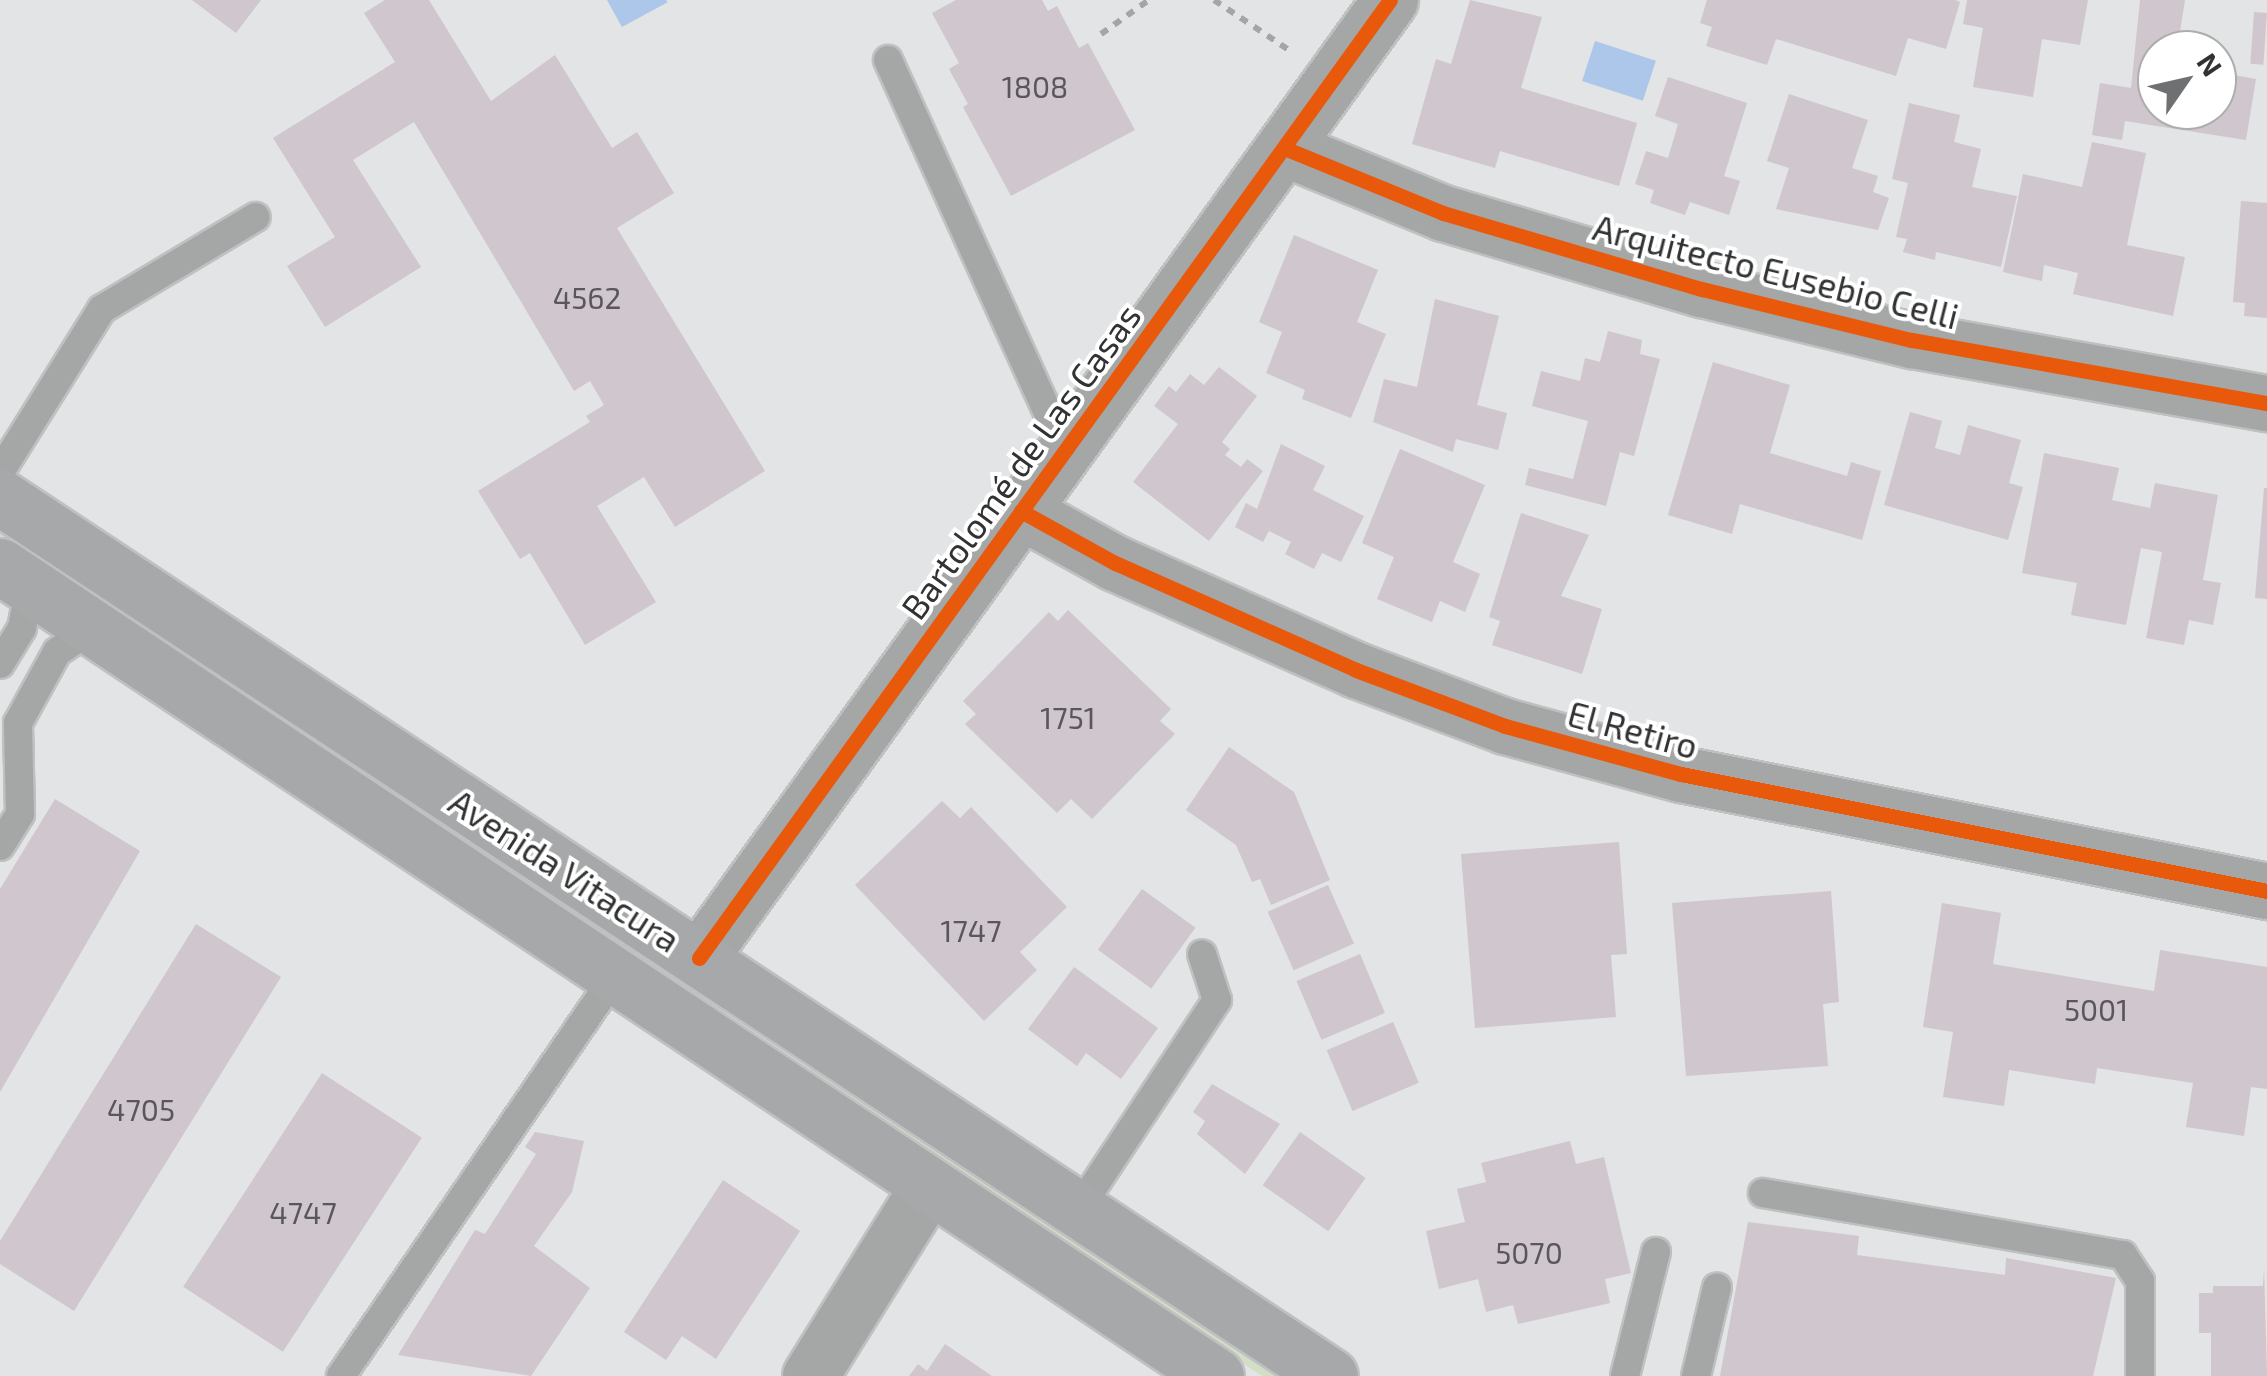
<!DOCTYPE html>
<html>
<head>
<meta charset="utf-8">
<style>
	body { margin:0 }
	#map { position:relative; width:2267px; height:1376px; overflow:hidden; background:#e2e4e5; font-family:"Exo 2",sans-serif }
	div>[style] { position:absolute }
	.green>* { inset:0; background:#d3dec7 }
	.water>* { inset:0; background:#acc7ea; transform-origin:0 0 }
	.building>* { inset:0; background:#d0c6cd; transform-origin:0 0 }
	.path>* { height:6px; margin-top:-3px; transform-origin:0; background:repeating-linear-gradient(90deg,#a5a5a5 0 8px,transparent 0 16px) }
	.roads { filter:drop-shadow(2px 0 #bfc0c1) drop-shadow(-2px 0 #bfc0c1) drop-shadow(0 2px #bfc0c1) drop-shadow(0 -2px #bfc0c1) }
	.service>* { height:28px; margin:-14px; padding:0 14px; transform-origin:14px; border-radius:14px; background:#a5a6a6 }
	.minor>* { height:55px; margin:-27.5px; padding:0 27.5px; transform-origin:27.5px; border-radius:27.5px; background:#a5a6a6 }
	.primary>* { height:55px; margin:-27.5px; padding:0 27.5px; transform-origin:27.5px; border-radius:27.5px; background:#a6a8a9 }
	.cycleway>* { height:15px; margin:-7.5px; padding:0 7.5px; transform-origin:7.5px; border-radius:7.5px; background:#e8590c }
	span { translate:-50% -50%; white-space:nowrap; text-align:center; line-height:1.15; -webkit-text-stroke:8px #fff; paint-order:stroke }
	.number-label { font-size:30px; color:#59575a }
	.number-label span { -webkit-text-stroke-width:0 }
	.street-label { font-size:35px; color:#313233 }
	.north { position:absolute; left:2137px; top:30px; width:100px; height:100px; box-sizing:border-box; background:#fff; border:2px solid #adadad; border-radius:50%; rotate:56deg; font-size:28px; font-weight:700; line-height:40px; text-align:center; color:#313233 }
	.north::after { content:''; display:block; margin:auto; width:35px; height:45px; background:#6f7071; clip-path:polygon(50% 0,100% 100%,50% 72%,0 100%) }
</style>
</head>
<body>
<div id="map">
	<div class="green">
		<div style="clip-path:polygon(0 533px,28px 542px,716px 998px,709px 1009px,0 540px)"></div>
		<div style="clip-path:polygon(814px 1065px,1283px 1376px,1262px 1376px,806px 1077px)"></div>
	</div>
	<div class="water">
		<div style="clip-path:polygon(607px 0,666px 0,668px 2px,622px 27px)"></div>
		<div style="left:1595px;top:41px;width:64px;height:42px;rotate:18deg"></div>
	</div>
	<div class="building">
		<div style="clip-path:polygon(192px 0,261px 0,236px 33px)"></div>
		<div style="clip-path:polygon(385px 0,429px 0,491px 101px,555px 55px,612px 148px,637px 132px,674px 193px,617px 228px,765px 471px,675px 527px,644px 477px,597px 506px,656px 602px,585px 645px,530px 553px,520px 559px,478px 491px,590px 422px,586px 416px,604px 405px,590px 381px,574px 391px,414px 122px,353px 160px,421px 267px,325px 327px,287px 266px,335px 237px,273px 138px,395px 62px,364px 13px)"></div>
		<div style="clip-path:polygon(956px 0,1042px 0,1048px 11px,1057px 6px,1079px 48px,1088px 43px,1135px 130px,1011px 196px,963px 107px,968px 104px,949px 69px,959px 63px,932px 13px)"></div>
		<div style="clip-path:polygon(1470px 0,1542px 17px,1521px 88px,1637px 123px,1619px 186px,1500px 151px,1495px 168px,1412px 144px,1436px 59px,1451px 64px)"></div>
		<div style="clip-path:polygon(1707px 0,1955px 0,1960px 2px,1946px 49px,1908px 38px,1896px 76px,1776px 39px,1767px 65px,1706px 46px,1712px 27px,1700px 23px)"></div>
		<div style="clip-path:polygon(1967px 0,2088px 0,2080px 45px,2042px 39px,2033px 97px,1973px 87px,1983px 28px,1963px 24px)"></div>
		<div style="clip-path:polygon(2140px 0,2185px 0,2177px 50px,2157px 50px,2157px 110px,2217px 110px,2217px 72px,2256px 79px,2246px 140px,2125px 121px,2122px 140px,2092px 135px,2100px 83px,2131px 88px)"></div>
		<div style="left:2254px;top:12px;width:13px;height:52px;rotate:4deg"></div>
		<div style="clip-path:polygon(1668px 77px,1747px 103px,1724px 176px,1740px 181px,1729px 215px,1690px 202px,1685px 215px,1650px 203px,1654px 190px,1635px 184px,1646px 151px,1668px 158px,1678px 124px,1655px 116px)"></div>
		<div style="clip-path:polygon(1789px 94px,1868px 120px,1852px 168px,1878px 176px,1873px 192px,1889px 198px,1878px 230px,1776px 209px,1789px 168px,1767px 161px)"></div>
		<div style="clip-path:polygon(1909px 103px,1960px 115px,1954px 142px,1981px 149px,1972px 187px,2017px 196px,2001px 267px,1936px 252px,1935px 260px,1903px 252px,1907px 239px,1896px 237px,1908px 183px,1892px 179px)"></div>
		<div style="clip-path:polygon(2092px 142px,2146px 153px,2127px 245px,2185px 257px,2173px 316px,2073px 294px,2078px 273px,2044px 265px,2042px 281px,2003px 272px,2023px 174px,2082px 187px)"></div>
		<div style="clip-path:polygon(2241px 201px,2267px 203px,2267px 318px,2244px 316px,2245px 303px,2233px 302px)"></div>
		<div style="clip-path:polygon(1294px 235px,1378px 270px,1357px 322px,1386px 334px,1351px 418px,1302px 399px,1305px 390px,1266px 373px,1282px 332px,1259px 322px)"></div>
		<div style="clip-path:polygon(1435px 299px,1499px 316px,1477px 405px,1507px 413px,1498px 450px,1456px 439px,1453px 452px,1373px 422px,1384px 379px,1417px 387px)"></div>
		<div style="clip-path:polygon(1608px 331px,1642px 340px,1640px 354px,1660px 359px,1634px 456px,1620px 452px,1606px 506px,1525px 485px,1529px 468px,1573px 479px,1588px 421px,1532px 406px,1541px 371px,1580px 381px,1585px 358px,1600px 362px)"></div>
		<div style="clip-path:polygon(1713px 362px,1790px 385px,1770px 453px,1847px 476px,1851px 462px,1881px 471px,1862px 540px,1740px 504px,1732px 534px,1668px 515px)"></div>
		<div style="clip-path:polygon(1219px 367px,1257px 396px,1222px 442px,1230px 449px,1225px 455px,1241px 467px,1247px 459px,1263px 471px,1209px 541px,1133px 482px,1178px 424px,1154px 406px,1169px 386px,1176px 392px,1190px 374px,1204px 385px)"></div>
		<div style="clip-path:polygon(1910px 412px,1942px 421px,1935px 448px,1960px 455px,1968px 425px,2021px 440px,2009px 483px,2023px 487px,2008px 540px,1884px 505px)"></div>
		<div style="clip-path:polygon(1281px 444px,1325px 466px,1313px 490px,1364px 516px,1341px 562px,1322px 553px,1314px 569px,1285px 554px,1291px 542px,1269px 531px,1263px 542px,1235px 527px,1246px 503px,1257px 509px)"></div>
		<div style="clip-path:polygon(1400px 449px,1485px 485px,1453px 562px,1480px 574px,1465px 612px,1440px 601px,1432px 622px,1377px 599px,1394px 557px,1362px 543px)"></div>
		<div style="clip-path:polygon(2044px 453px,2119px 468px,2112px 500px,2150px 508px,2155px 483px,2218px 495px,2203px 580px,2221px 583px,2213px 625px,2189px 620px,2184px 645px,2146px 638px,2162px 552px,2141px 548px,2126px 625px,2071px 615px,2077px 583px,2022px 573px)"></div>
		<div style="clip-path:polygon(2264px 488px,2267px 488px,2267px 599px,2255px 598px)"></div>
		<div style="clip-path:polygon(1521px 513px,1589px 535px,1561px 596px,1602px 609px,1582px 674px,1492px 645px,1500px 621px,1489px 617px)"></div>
		<div style="clip-path:polygon(1068px 610px,1171px 709px,1160px 721px,1175px 734px,1092px 819px,1071px 799px,1057px 813px,965px 724px,976px 714px,963px 701px,1049px 612px,1058px 621px)"></div>
		<div style="clip-path:polygon(1229px 747px,1294px 792px,1330px 880px,1271px 905px,1260px 879px,1252px 882px,1236px 845px,1186px 810px)"></div>
		<div style="clip-path:polygon(55px 799px,140px 851px,0 1092px,0 889px)"></div>
		<div style="clip-path:polygon(942px 801px,960px 818px,971px 807px,1067px 907px,1020px 952px,1037px 970px,984px 1021px,855px 885px)"></div>
		<div style="clip-path:polygon(1619px 842px,1627px 954px,1611px 955px,1616px 1017px,1475px 1028px,1461px 854px)"></div>
		<div style="left:1328px;top:885px;width:64px;height:66px;rotate:66deg"></div>
		<div style="left:1142px;top:889px;width:66px;height:75px;rotate:36deg"></div>
		<div style="clip-path:polygon(1831px 891px,1839px 1002px,1823px 1004px,1828px 1066px,1686px 1076px,1672px 903px)"></div>
		<div style="clip-path:polygon(1942px 903px,2001px 913px,1993px 964px,2154px 991px,2160px 950px,2267px 967px,2267px 1089px,2251px 1087px,2244px 1136px,2186px 1127px,2193px 1083px,2097px 1068px,2095px 1084px,2009px 1070px,2004px 1106px,1943px 1097px,1953px 1032px,1923px 1027px)"></div>
		<div style="clip-path:polygon(196px 924px,281px 977px,74px 1311px,0 1264px,0 1241px)"></div>
		<div style="left:1360px;top:954px;width:64px;height:69px;rotate:67deg"></div>
		<div style="clip-path:polygon(1074px 967px,1158px 1028px,1121px 1079px,1086px 1053px,1077px 1066px,1028px 1029px)"></div>
		<div style="left:1393px;top:1022px;width:66px;height:72px;rotate:67deg"></div>
		<div style="left:322px;top:1073px;width:119px;height:255px;rotate:33deg"></div>
		<div style="clip-path:polygon(1212px 1084px,1280px 1124px,1245px 1174px,1197px 1134px,1205px 1121px,1193px 1112px)"></div>
		<div style="clip-path:polygon(535px 1132px,584px 1141px,572px 1192px,534px 1246px,590px 1288px,531px 1376px,398px 1355px,475px 1230px,485px 1234px,536px 1154px,525px 1147px)"></div>
		<div style="left:1300px;top:1132px;width:80px;height:65px;rotate:35deg"></div>
		<div style="clip-path:polygon(1570px 1141px,1576px 1164px,1604px 1157px,1631px 1273px,1605px 1279px,1610px 1303px,1518px 1324px,1513px 1305px,1486px 1312px,1478px 1279px,1439px 1289px,1426px 1231px,1465px 1222px,1457px 1189px,1486px 1182px,1481px 1163px)"></div>
		<div style="clip-path:polygon(723px 1180px,800px 1231px,716px 1359px,682px 1336px,666px 1360px,624px 1332px)"></div>
		<div style="clip-path:polygon(1748px 1222px,1859px 1236px,1857px 1255px,2005px 1275px,2006px 1258px,2116px 1278px,2093px 1376px,1720px 1376px)"></div>
		<div style="clip-path:polygon(2264px 1268px,2267px 1376px,2211px 1376px,2211px 1333px,2199px 1333px,2199px 1293px,2213px 1293px,2213px 1286px,2263px 1286px)"></div>
		<div style="clip-path:polygon(945px 1344px,992px 1376px,909px 1376px,918px 1364px,927px 1371px)"></div>
	</div>
	<div class="path">
		<div style="left:1214px;top:0;width:94px;rotate:33.7deg"></div>
		<div style="left:1101px;top:34px;width:59px;rotate:-35.3deg"></div>
	</div>
	<div class="roads">
		<div class="service">
			<div style="left:888px;top:60px;width:429px;rotate:65.6deg"></div>
			<div style="left:0;top:472px;width:192px;rotate:-58deg"></div>
			<div style="left:102px;top:309px;width:179px;rotate:-30.9deg"></div>
			<div style="left:0;top:664px;width:42px;rotate:-58.6deg"></div>
			<div style="left:22px;top:628px;width:43px;rotate:-79.2deg"></div>
			<div style="left:0;top:846px;width:38px;rotate:-58deg"></div>
			<div style="left:20px;top:814px;width:91px;rotate:-91.3deg"></div>
			<div style="left:18px;top:723px;width:81px;rotate:-61.2deg"></div>
			<div style="left:57px;top:652px;width:43px;rotate:-33.7deg"></div>
			<div style="left:1763px;top:1193px;width:365px;rotate:9.8deg"></div>
			<div style="left:2123px;top:1255px;width:31px;rotate:57deg"></div>
			<div style="left:2140px;top:1281px;width:95px;rotate:90deg"></div>
			<div style="left:1078px;top:1210px;width:252px;rotate:-56.5deg"></div>
			<div style="left:1217px;top:1000px;width:48px;rotate:-108.1deg"></div>
			<div style="left:341px;top:1376px;width:485px;rotate:-55.6deg"></div>
			<div style="left:1625px;top:1376px;width:128px;rotate:-76deg"></div>
			<div style="left:1696px;top:1376px;width:91px;rotate:-76.7deg"></div>
		</div>
		<div class="minor">
			<div style="left:1284px;top:148px;width:172px;rotate:22.2deg"></div>
			<div style="left:1443px;top:213px;width:270px;rotate:16.4deg"></div>
			<div style="left:1702px;top:289px;width:216px;rotate:13.7deg"></div>
			<div style="left:1912px;top:340px;width:361px;rotate:10.1deg"></div>
			<div style="left:1021px;top:511px;width:107px;rotate:29deg"></div>
			<div style="left:1115px;top:563px;width:264px;rotate:23.9deg"></div>
			<div style="left:1356px;top:670px;width:159px;rotate:20.6deg"></div>
			<div style="left:1505px;top:726px;width:182px;rotate:15.3deg"></div>
			<div style="left:1681px;top:774px;width:598px;rotate:11.29deg"></div>
			<div style="left:699px;top:958px;width:1181px;rotate:-54.2deg"></div>
			<div style="left:810px;top:1376px;width:225px;rotate:-58.1deg"></div>
		</div>
		<div class="primary">
			<div style="left:0;top:497px;width:1594px;rotate:33.46deg"></div>
			<div style="left:0;top:566px;width:1461px;rotate:33.67deg"></div>
		</div>
	</div>
	<div class="cycleway">
		<div style="left:1284px;top:148px;width:172px;rotate:22.2deg"></div>
		<div style="left:1443px;top:213px;width:270px;rotate:16.4deg"></div>
		<div style="left:1702px;top:289px;width:216px;rotate:13.7deg"></div>
		<div style="left:1912px;top:340px;width:361px;rotate:10.1deg"></div>
		<div style="left:1021px;top:511px;width:107px;rotate:29deg"></div>
		<div style="left:1115px;top:563px;width:264px;rotate:23.9deg"></div>
		<div style="left:1356px;top:670px;width:159px;rotate:20.6deg"></div>
		<div style="left:1505px;top:726px;width:182px;rotate:15.3deg"></div>
		<div style="left:1681px;top:774px;width:598px;rotate:11.29deg"></div>
		<div style="left:699px;top:958px;width:1181px;rotate:-54.2deg"></div>
	</div>
	<div class="number-label">
		<span style="left:1035px;top:86px">1808</span>
		<span style="left:587px;top:297px">4562</span>
		<span style="left:1068px;top:717px">1751</span>
		<span style="left:971px;top:930px">1747</span>
		<span style="left:2096px;top:1009px">5001</span>
		<span style="left:141px;top:1109px">4705</span>
		<span style="left:303px;top:1212px">4747</span>
		<span style="left:1529px;top:1252px">5070</span>
	</div>
	<div class="street-label">
		<span style="left:1776px;top:271px;rotate:14deg">Arquitecto Eusebio Celli</span>
		<span style="left:1020px;top:461px;rotate:-54deg">Bartolomé de Las Casas</span>
		<span style="left:1633px;top:729px;rotate:15deg">El Retiro</span>
		<span style="left:565px;top:870px;rotate:33deg">Avenida Vitacura</span>
	</div>
	<div class="north">N</div>
</div>
</body>
</html>
